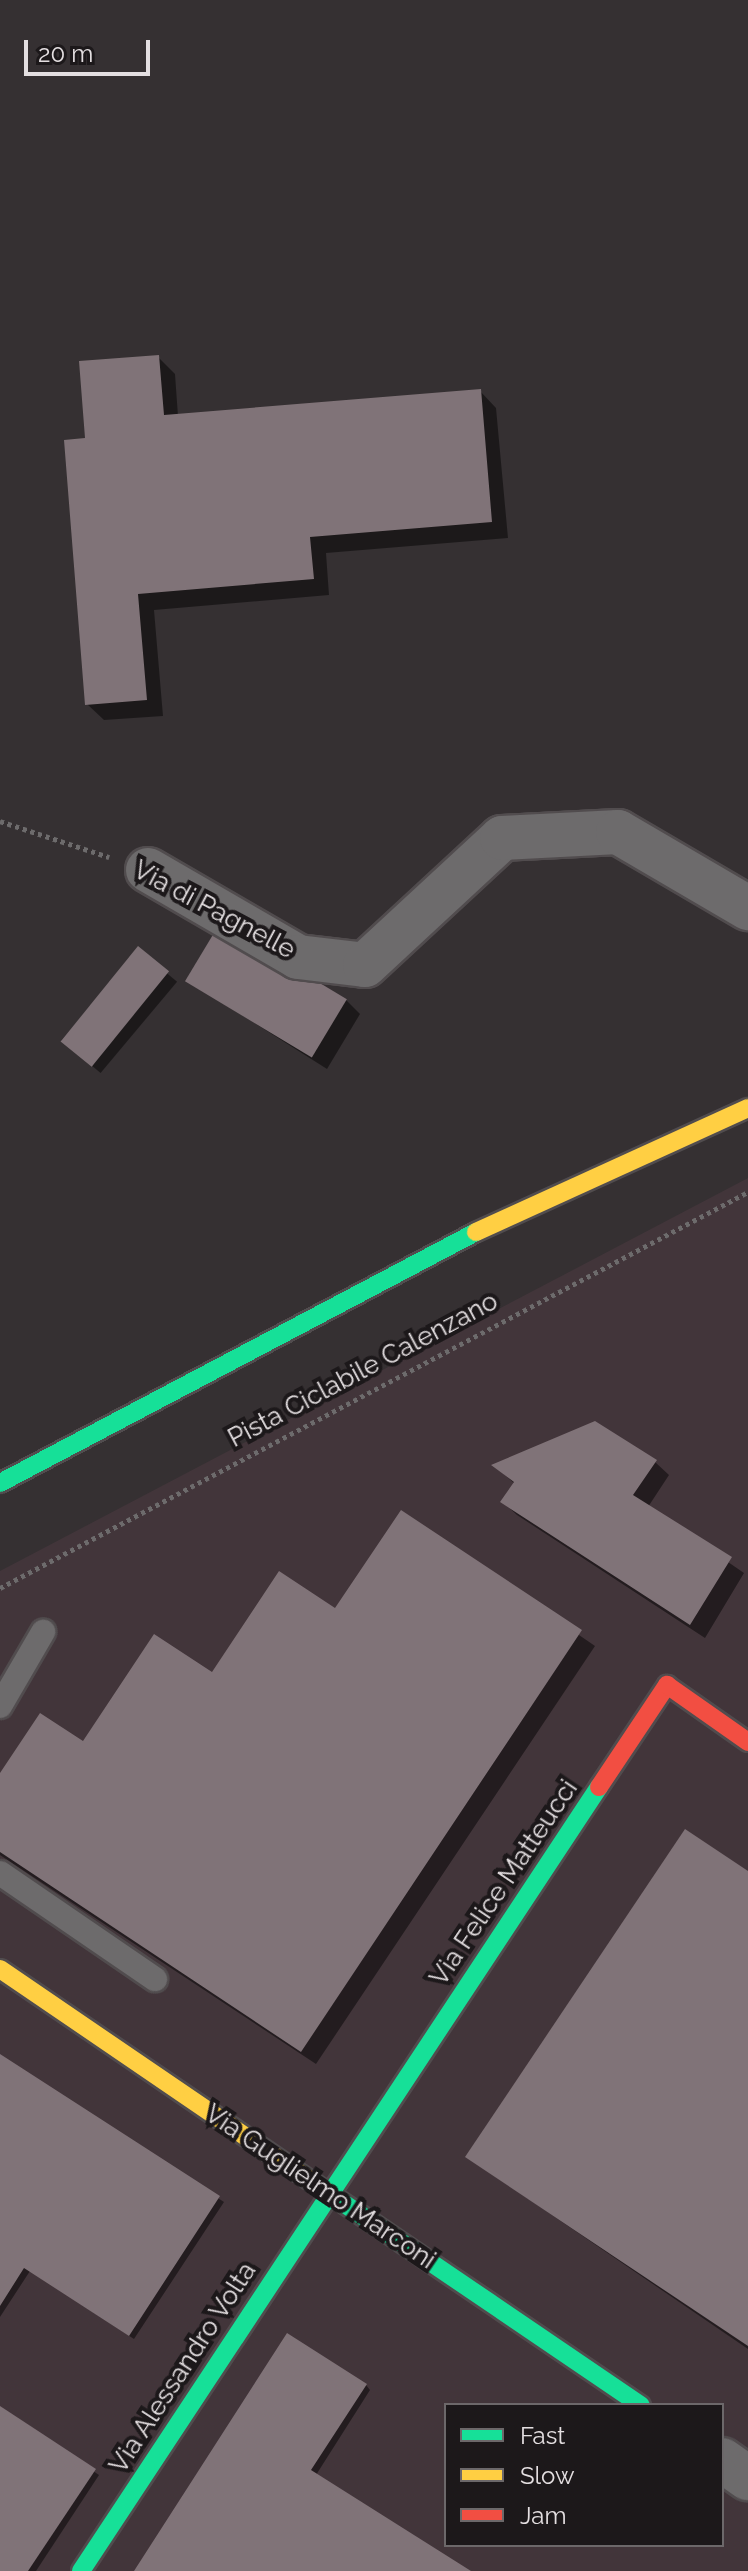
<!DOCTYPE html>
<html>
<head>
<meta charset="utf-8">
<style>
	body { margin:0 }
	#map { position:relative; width:748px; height:2571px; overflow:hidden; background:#353032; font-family:Raleway,sans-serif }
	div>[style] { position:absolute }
	.built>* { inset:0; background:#42353a }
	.shadow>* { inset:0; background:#0007; transform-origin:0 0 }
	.building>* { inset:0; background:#807378; transform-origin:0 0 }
	.path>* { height:5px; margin-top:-2.5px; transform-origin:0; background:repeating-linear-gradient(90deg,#6d6b6c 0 4px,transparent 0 8px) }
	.roads { filter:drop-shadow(2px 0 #514c4e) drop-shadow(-2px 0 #514c4e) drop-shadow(0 2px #514c4e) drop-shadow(0 -2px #514c4e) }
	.lane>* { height:24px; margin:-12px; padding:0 12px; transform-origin:12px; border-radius:12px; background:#6d6b6c }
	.street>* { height:44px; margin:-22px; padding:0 22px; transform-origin:22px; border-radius:22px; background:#6d6b6c }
	.fast>* { height:18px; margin:-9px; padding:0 9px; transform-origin:9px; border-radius:9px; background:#16e098 }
	.slow>* { height:18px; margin:-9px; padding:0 9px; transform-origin:9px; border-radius:9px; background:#ffcf43 }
	.jam>* { height:18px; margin:-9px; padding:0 9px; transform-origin:9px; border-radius:9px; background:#f24e42 }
	span { translate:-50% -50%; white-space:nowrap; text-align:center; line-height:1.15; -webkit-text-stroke:8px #1c181a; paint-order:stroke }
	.street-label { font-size:26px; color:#e4dfe1 }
	.legend { position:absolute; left:444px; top:2403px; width:280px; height:144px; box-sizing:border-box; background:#1c181a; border:2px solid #6c686a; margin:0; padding:10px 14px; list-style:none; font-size:24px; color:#e4dfe1 }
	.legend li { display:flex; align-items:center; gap:16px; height:40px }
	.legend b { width:40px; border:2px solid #6c686a }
	.scale { position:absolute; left:24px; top:40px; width:126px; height:36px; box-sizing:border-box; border:4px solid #e4dfe1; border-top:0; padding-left:10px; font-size:24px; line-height:28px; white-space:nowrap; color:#e4dfe1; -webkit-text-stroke:6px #1c181a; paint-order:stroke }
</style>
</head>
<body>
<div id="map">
	<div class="built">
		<div style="clip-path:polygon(evenodd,748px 1178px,748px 2571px,0 2571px,0 1571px,748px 1178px,446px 2405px,722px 2405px,722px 2545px,446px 2545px,446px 2405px)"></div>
	</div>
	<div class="shadow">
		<div style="clip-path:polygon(158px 357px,175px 374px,178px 416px,480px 391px,496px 408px,508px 538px,326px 553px,329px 595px,154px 610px,163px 716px,104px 720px,87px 704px,87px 440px)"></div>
		<div style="left:138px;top:949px;width:51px;height:119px;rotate:40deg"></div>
		<div style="clip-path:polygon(188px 981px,346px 1000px,360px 1014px,327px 1069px)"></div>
		<div style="clip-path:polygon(655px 1462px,669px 1475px,648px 1507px,744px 1573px,705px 1638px,517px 1515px,503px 1502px,515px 1484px,495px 1466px)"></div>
		<div style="clip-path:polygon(401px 1513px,595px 1646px,316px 2064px,0 1855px,0 1777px,83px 1744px,336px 1611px)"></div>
		<div style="clip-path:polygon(748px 1873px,748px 2349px,467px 2157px)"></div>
		<div style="clip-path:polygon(0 2057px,224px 2202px,134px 2339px,30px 2271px,0 2317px)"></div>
		<div style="clip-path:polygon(366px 2385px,370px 2390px,316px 2475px,467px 2571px,136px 2571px)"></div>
		<div style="clip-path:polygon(0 2409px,99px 2475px,36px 2571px,0 2571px)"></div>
	</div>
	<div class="building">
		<div style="clip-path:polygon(159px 355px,164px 415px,481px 389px,492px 522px,310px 537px,314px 579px,138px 594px,147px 700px,85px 705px,64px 440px,85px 438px,79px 361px)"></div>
		<div style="left:220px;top:923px;width:148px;height:68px;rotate:31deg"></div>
		<div style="left:138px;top:946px;width:40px;height:123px;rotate:39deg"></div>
		<div style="clip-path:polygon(595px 1421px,657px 1460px,633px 1495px,732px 1557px,690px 1625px,500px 1502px,514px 1482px,491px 1465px)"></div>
		<div style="clip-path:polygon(401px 1510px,582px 1630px,301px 2052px,0 1852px,0 1773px,40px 1713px,83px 1741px,154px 1634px,212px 1672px,279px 1571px,335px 1608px)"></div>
		<div style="clip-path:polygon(685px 1829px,748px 1871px,748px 2346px,465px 2157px)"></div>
		<div style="clip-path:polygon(0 2054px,220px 2196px,129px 2336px,24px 2268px,0 2306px)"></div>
		<div style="clip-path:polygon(287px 2333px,367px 2384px,311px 2470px,471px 2571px,134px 2571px)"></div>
		<div style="clip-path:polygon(0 2406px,96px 2469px,28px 2571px,0 2571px)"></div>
	</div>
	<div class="path">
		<div style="left:0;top:821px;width:115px;rotate:18.3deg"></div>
		<div style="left:0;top:1588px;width:846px;rotate:-27.9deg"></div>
	</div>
	<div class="roads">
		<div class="lane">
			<div style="left:0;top:1706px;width:86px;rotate:-59.8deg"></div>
			<div style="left:0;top:1873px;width:188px;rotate:34.4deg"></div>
		</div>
		<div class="street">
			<div style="left:148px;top:870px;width:173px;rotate:30.1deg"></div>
			<div style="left:298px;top:957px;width:67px;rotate:6.8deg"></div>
			<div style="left:365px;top:965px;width:187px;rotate:-42.8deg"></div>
			<div style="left:502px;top:838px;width:116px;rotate:-3deg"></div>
			<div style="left:618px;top:832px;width:151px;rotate:30.3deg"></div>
			<div style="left:722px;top:2460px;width:32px;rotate:35deg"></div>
		</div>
		<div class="fast">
			<div style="left:0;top:1483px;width:538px;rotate:-27.8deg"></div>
			<div style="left:330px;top:2194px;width:376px;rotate:34.2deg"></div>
			<div style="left:81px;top:2571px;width:940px;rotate:-56.55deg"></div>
		</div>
		<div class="slow">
			<div style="left:476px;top:1232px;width:299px;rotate:-24.5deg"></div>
			<div style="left:0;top:1969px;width:399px;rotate:34.3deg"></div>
		</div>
		<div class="jam">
			<div style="left:599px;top:1787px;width:123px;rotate:-56.3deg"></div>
			<div style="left:667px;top:1685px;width:99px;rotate:35.1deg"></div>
		</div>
	</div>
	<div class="street-label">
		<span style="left:214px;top:910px;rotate:28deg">Via di Pagnelle</span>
		<span style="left:363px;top:1370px;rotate:-28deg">Pista Ciclabile Calenzano</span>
		<span style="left:504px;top:1883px;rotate:-56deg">Via Felice Matteucci</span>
		<span style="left:320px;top:2187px;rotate:34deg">Via Guglielmo Marconi</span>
		<span style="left:183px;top:2368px;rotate:-57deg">Via Alessandro Volta</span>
	</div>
	<ul class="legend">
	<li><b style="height:10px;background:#16e098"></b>Fast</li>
	<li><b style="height:10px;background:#ffcf43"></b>Slow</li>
	<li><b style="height:10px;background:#f24e42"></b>Jam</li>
	</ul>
	<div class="scale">20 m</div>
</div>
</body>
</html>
